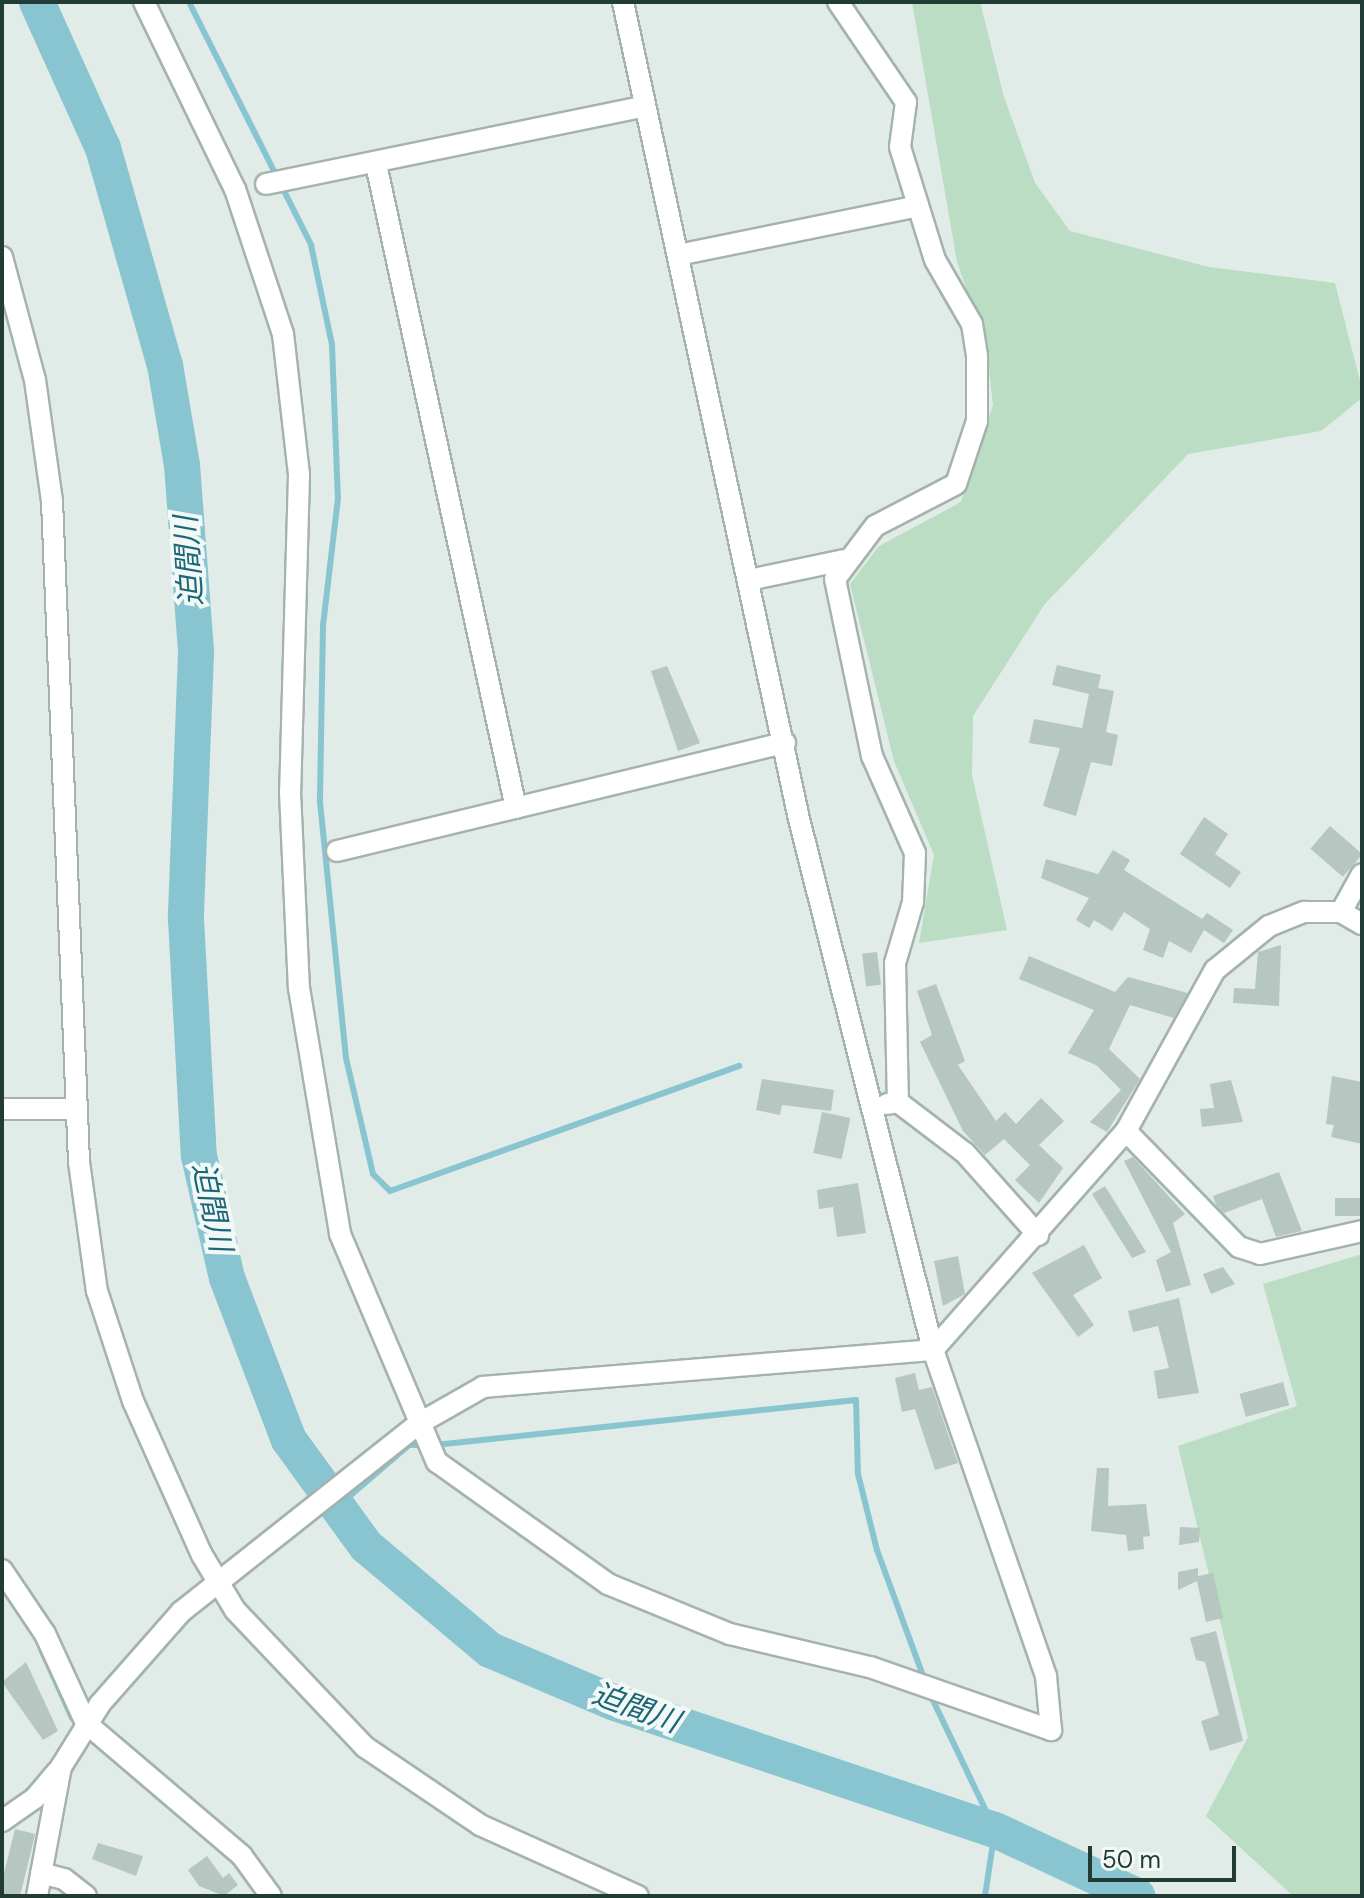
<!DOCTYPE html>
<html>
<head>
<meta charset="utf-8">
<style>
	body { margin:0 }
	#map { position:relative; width:1364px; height:1898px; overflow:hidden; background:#e1ebe7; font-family:"DM Sans","Noto Sans JP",sans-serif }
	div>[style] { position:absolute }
	.green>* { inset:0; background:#baddc3 }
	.stream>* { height:6px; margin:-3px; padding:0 3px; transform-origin:3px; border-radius:3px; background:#89c5d0 }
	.river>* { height:36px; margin:-18px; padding:0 18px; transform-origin:18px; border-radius:18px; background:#89c5d0 }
	.building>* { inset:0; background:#b6c6c0; transform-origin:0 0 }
	.roads { filter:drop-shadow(2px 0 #a4b3ae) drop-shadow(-2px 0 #a4b3ae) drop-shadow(0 2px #a4b3ae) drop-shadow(0 -2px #a4b3ae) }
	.street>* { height:20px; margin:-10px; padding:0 10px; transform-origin:10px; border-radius:10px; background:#fff }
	span { translate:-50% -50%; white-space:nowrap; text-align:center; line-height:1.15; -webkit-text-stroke:8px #f1f8f5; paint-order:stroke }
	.water-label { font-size:30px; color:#1c6777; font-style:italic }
	.frame { position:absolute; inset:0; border:4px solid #213c35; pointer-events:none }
	.scale { position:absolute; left:1088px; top:1846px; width:148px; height:36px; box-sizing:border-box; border:4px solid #213c35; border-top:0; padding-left:10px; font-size:24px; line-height:28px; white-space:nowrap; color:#213c35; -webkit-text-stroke:6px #f1f8f5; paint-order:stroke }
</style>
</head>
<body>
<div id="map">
	<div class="green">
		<div style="clip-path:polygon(912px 2px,980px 2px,1004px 97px,1035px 183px,1070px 231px,1209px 267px,1335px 283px,1362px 389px,1362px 398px,1321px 431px,1188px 454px,1044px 605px,973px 716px,972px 775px,1007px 930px,919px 943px,934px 855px,894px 761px,850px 584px,879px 546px,961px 502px,993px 405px,986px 344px,957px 262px)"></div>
		<div style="clip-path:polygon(1362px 1254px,1362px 1896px,1293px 1896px,1206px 1816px,1248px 1737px,1178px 1446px,1297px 1406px,1263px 1284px)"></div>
	</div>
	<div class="stream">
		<div style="left:189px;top:2px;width:272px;rotate:63.3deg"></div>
		<div style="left:311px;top:245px;width:102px;rotate:78.1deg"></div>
		<div style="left:332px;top:345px;width:153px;rotate:87.8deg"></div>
		<div style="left:338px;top:498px;width:128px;rotate:96.7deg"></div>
		<div style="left:323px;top:625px;width:177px;rotate:91deg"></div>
		<div style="left:320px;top:802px;width:257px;rotate:84.2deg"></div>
		<div style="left:346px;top:1058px;width:119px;rotate:76.9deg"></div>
		<div style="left:373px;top:1174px;width:24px;rotate:45deg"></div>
		<div style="left:390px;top:1191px;width:371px;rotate:-19.7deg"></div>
		<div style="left:435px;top:1445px;width:423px;rotate:-6.1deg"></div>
		<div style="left:856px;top:1400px;width:74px;rotate:88.5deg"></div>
		<div style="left:858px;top:1474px;width:78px;rotate:76deg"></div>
		<div style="left:877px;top:1550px;width:140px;rotate:69.9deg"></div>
		<div style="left:337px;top:1507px;width:95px;rotate:-40.7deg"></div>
		<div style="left:409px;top:1445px;width:14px"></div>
		<div style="left:41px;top:1649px;width:76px;rotate:65.8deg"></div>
		<div style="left:929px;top:1692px;width:153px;rotate:64.4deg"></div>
		<div style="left:995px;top:1830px;width:67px;rotate:98.6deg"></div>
	</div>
	<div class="river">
		<div style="left:37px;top:2px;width:160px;rotate:65.7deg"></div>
		<div style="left:103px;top:148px;width:226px;rotate:74.1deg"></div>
		<div style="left:165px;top:365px;width:101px;rotate:80.4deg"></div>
		<div style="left:182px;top:465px;width:189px;rotate:85.7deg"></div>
		<div style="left:196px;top:653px;width:266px;rotate:92.2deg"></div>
		<div style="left:186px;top:919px;width:237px;rotate:86.9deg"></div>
		<div style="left:199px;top:1156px;width:125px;rotate:77.1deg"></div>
		<div style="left:227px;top:1278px;width:173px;rotate:69.1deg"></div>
		<div style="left:289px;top:1440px;width:131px;rotate:54deg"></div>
		<div style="left:366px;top:1546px;width:162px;rotate:40deg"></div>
		<div style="left:490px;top:1650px;width:136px;rotate:23deg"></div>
		<div style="left:615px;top:1703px;width:401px;rotate:18.5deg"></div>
		<div style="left:995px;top:1830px;width:157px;rotate:24.9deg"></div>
	</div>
	<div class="building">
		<div style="clip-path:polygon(1057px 665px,1101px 675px,1098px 688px,1114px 691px,1106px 732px,1118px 735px,1112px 766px,1091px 762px,1076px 816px,1043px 806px,1060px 748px,1029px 743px,1034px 719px,1082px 728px,1089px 694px,1052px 685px)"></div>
		<div style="clip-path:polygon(667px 666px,700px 743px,678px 751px,651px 671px)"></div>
		<div style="clip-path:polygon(1204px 817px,1228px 834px,1215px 854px,1241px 872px,1230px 888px,1180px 854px)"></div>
		<div style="left:1330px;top:826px;width:43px;height:30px;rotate:41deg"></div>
		<div style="clip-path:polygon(1113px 850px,1130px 860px,1124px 870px,1202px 919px,1207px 913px,1233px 930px,1224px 943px,1204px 930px,1191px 953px,1169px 941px,1163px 958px,1143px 950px,1150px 929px,1124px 912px,1112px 931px,1094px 920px,1089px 928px,1076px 920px,1089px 898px,1041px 878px,1046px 859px,1098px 874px)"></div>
		<div style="clip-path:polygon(1281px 945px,1279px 1006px,1233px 1003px,1234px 988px,1255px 989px,1258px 952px)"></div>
		<div style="left:877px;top:952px;width:33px;height:15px;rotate:83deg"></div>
		<div style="clip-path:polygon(1029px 956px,1115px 992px,1128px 977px,1188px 993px,1174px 1018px,1130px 1005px,1109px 1049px,1140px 1079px,1107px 1132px,1090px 1122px,1121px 1090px,1096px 1065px,1068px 1053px,1094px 1010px,1019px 979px)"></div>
		<div style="clip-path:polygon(936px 984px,965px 1061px,958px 1065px,996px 1121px,1005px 1112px,1016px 1124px,1041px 1098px,1064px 1121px,1039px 1145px,1063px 1168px,1039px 1203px,1015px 1180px,1030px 1165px,1004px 1139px,985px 1155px,963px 1131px,920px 1042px,932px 1035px,917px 991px)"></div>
		<div style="clip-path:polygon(1332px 1076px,1362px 1082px,1362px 1144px,1331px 1137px,1334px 1125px,1326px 1124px)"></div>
		<div style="clip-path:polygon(762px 1079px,834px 1090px,831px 1111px,782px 1105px,780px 1115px,756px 1110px)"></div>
		<div style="clip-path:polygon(1231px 1080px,1243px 1122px,1202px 1127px,1200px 1109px,1214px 1108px,1210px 1084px)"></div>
		<div style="left:822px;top:1112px;width:29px;height:42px;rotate:12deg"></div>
		<div style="clip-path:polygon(1133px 1157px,1185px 1214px,1173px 1223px,1191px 1285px,1166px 1292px,1156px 1260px,1171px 1252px,1124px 1161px)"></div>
		<div style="clip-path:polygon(1279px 1172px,1302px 1231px,1276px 1237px,1262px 1199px,1224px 1213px,1216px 1205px,1213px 1196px)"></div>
		<div style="clip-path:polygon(858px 1183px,866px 1233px,837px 1237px,833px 1207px,819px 1209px,817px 1190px)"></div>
		<div style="clip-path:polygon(1105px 1186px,1133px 1231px,1146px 1252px,1132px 1258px,1092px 1194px)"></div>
		<div style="left:1362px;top:1198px;width:18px;height:27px;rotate:90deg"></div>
		<div style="clip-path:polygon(1084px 1245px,1102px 1278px,1073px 1295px,1094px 1325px,1078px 1337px,1032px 1273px)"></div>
		<div style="clip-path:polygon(958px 1256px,965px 1294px,943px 1306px,934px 1261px)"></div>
		<div style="clip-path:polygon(1223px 1267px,1235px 1284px,1211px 1294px,1203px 1274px)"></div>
		<div style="clip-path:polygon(1179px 1298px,1199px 1393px,1158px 1399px,1154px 1371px,1169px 1368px,1158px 1326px,1133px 1332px,1128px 1311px)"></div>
		<div style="clip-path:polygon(915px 1373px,919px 1390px,932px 1387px,958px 1463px,935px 1470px,915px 1409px,902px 1412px,895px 1378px)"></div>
		<div style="left:1283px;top:1382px;width:24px;height:45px;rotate:75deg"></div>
		<div style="clip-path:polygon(1097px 1468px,1109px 1468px,1108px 1506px,1146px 1504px,1150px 1536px,1143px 1537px,1144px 1549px,1128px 1551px,1126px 1535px,1091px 1531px)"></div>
		<div style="clip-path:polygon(1180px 1527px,1200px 1528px,1199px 1542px,1179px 1545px)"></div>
		<div style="clip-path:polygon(1198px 1568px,1198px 1576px,1213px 1573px,1223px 1618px,1206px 1622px,1197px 1581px,1178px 1590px,1178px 1572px)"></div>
		<div style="clip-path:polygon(1216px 1631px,1243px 1741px,1210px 1751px,1201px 1721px,1219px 1715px,1205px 1662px,1196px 1660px,1190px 1638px)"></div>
		<div style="clip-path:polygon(26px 1662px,58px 1731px,43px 1740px,2px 1682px)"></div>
		<div style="left:15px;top:1829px;width:21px;height:68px;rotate:14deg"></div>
		<div style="clip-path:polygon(98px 1843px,143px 1856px,136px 1876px,92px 1859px)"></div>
		<div style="clip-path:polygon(207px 1856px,223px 1878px,229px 1873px,238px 1885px,224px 1896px,199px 1886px,188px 1870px)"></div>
	</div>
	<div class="roads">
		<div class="street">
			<div style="left:144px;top:2px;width:208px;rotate:64.1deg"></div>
			<div style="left:235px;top:189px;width:153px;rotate:71.7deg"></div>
			<div style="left:283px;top:334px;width:142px;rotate:83.5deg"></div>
			<div style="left:299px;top:475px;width:317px;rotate:91.6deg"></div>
			<div style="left:290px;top:792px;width:196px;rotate:87.4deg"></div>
			<div style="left:299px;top:988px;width:249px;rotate:80.5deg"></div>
			<div style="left:340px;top:1234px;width:248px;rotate:67deg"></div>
			<div style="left:437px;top:1462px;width:210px;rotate:35.5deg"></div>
			<div style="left:608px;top:1584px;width:132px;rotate:22.3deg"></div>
			<div style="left:730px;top:1634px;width:144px;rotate:13.3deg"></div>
			<div style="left:870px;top:1667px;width:192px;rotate:19.2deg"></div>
			<div style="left:1051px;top:1730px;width:54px;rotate:-95.3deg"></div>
			<div style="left:1046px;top:1676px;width:345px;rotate:-109.1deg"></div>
			<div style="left:933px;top:1350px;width:548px;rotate:-104.16deg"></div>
			<div style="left:799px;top:819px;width:836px;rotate:-102.16deg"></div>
			<div style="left:838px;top:2px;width:121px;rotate:55.8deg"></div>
			<div style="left:906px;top:102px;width:45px;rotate:97.6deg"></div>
			<div style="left:900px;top:147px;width:118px;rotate:72.8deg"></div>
			<div style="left:935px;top:260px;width:74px;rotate:60deg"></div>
			<div style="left:972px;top:324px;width:33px;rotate:81deg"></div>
			<div style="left:977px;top:357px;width:64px;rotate:90deg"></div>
			<div style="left:977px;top:421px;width:66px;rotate:108.4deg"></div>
			<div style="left:956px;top:484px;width:91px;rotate:152.6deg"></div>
			<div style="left:875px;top:526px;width:66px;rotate:127deg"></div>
			<div style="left:835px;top:579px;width:181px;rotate:78.2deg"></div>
			<div style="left:872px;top:756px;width:106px;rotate:66.1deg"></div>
			<div style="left:915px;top:853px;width:49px;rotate:92.3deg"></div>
			<div style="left:913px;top:902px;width:64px;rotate:106.4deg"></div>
			<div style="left:895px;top:963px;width:139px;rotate:88.8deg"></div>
			<div style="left:376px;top:164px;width:659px;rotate:77.74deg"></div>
			<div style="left:266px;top:184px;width:387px;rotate:-11.6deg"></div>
			<div style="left:678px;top:255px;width:245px;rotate:-11.5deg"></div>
			<div style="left:2px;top:257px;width:127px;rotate:75deg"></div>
			<div style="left:35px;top:380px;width:122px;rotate:82deg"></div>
			<div style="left:52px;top:501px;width:662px;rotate:87.66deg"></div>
			<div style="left:79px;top:1162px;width:130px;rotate:82.1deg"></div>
			<div style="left:97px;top:1291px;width:116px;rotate:71.9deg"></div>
			<div style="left:133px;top:1401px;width:169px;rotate:65.9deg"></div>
			<div style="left:202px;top:1555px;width:64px;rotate:59deg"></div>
			<div style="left:235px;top:1610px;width:189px;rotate:46.5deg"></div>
			<div style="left:365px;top:1747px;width:139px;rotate:34.1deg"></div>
			<div style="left:480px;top:1825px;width:173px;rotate:24.2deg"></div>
			<div style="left:749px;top:580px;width:97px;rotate:-11.9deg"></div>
			<div style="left:337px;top:851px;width:461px;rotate:-13.6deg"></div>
			<div style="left:1341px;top:912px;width:43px;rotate:-61.1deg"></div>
			<div style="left:887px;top:1104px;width:11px;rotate:-10deg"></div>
			<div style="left:898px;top:1102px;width:84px;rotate:37.3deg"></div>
			<div style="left:965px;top:1153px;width:110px;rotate:48.3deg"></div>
			<div style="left:2px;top:1109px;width:72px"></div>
			<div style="left:1126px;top:1131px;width:162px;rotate:45.8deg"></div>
			<div style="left:1239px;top:1247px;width:22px;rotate:18deg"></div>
			<div style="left:1260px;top:1254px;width:105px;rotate:-12.7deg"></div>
			<div style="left:2px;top:1570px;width:77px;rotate:56.1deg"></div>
			<div style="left:45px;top:1634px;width:98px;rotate:65.3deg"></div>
			<div style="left:86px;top:1723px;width:205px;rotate:40.4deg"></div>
			<div style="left:242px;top:1856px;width:49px;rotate:54.1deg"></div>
			<div style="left:2px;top:1821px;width:40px;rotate:-34.9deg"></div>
			<div style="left:35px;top:1798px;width:35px;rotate:-50deg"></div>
			<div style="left:41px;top:1873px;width:24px;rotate:15deg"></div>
			<div style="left:64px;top:1879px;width:28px;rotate:38deg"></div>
			<div style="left:37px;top:1896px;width:131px;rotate:-79.5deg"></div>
			<div style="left:61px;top:1767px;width:74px;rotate:-58.2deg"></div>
			<div style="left:100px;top:1704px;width:123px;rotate:-48.6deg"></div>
			<div style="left:181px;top:1612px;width:303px;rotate:-38.4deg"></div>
			<div style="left:418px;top:1424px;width:75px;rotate:-29.6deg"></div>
			<div style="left:483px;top:1387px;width:452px;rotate:-4.7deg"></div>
			<div style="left:933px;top:1350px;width:292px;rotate:-48.6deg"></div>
			<div style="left:1126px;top:1131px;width:184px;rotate:-61.1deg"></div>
			<div style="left:1215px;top:970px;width:70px;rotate:-39.2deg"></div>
			<div style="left:1269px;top:926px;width:38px;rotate:-22deg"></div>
			<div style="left:1304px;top:912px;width:37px"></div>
			<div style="left:1341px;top:912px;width:24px;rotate:30deg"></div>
		</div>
	</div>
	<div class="water-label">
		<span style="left:189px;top:561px;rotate:-94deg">迫間川</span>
		<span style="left:212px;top:1207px;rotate:78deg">迫間川</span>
		<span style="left:636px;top:1708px;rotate:20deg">迫間川</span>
	</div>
	<div class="frame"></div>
	<div class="scale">50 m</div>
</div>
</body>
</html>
